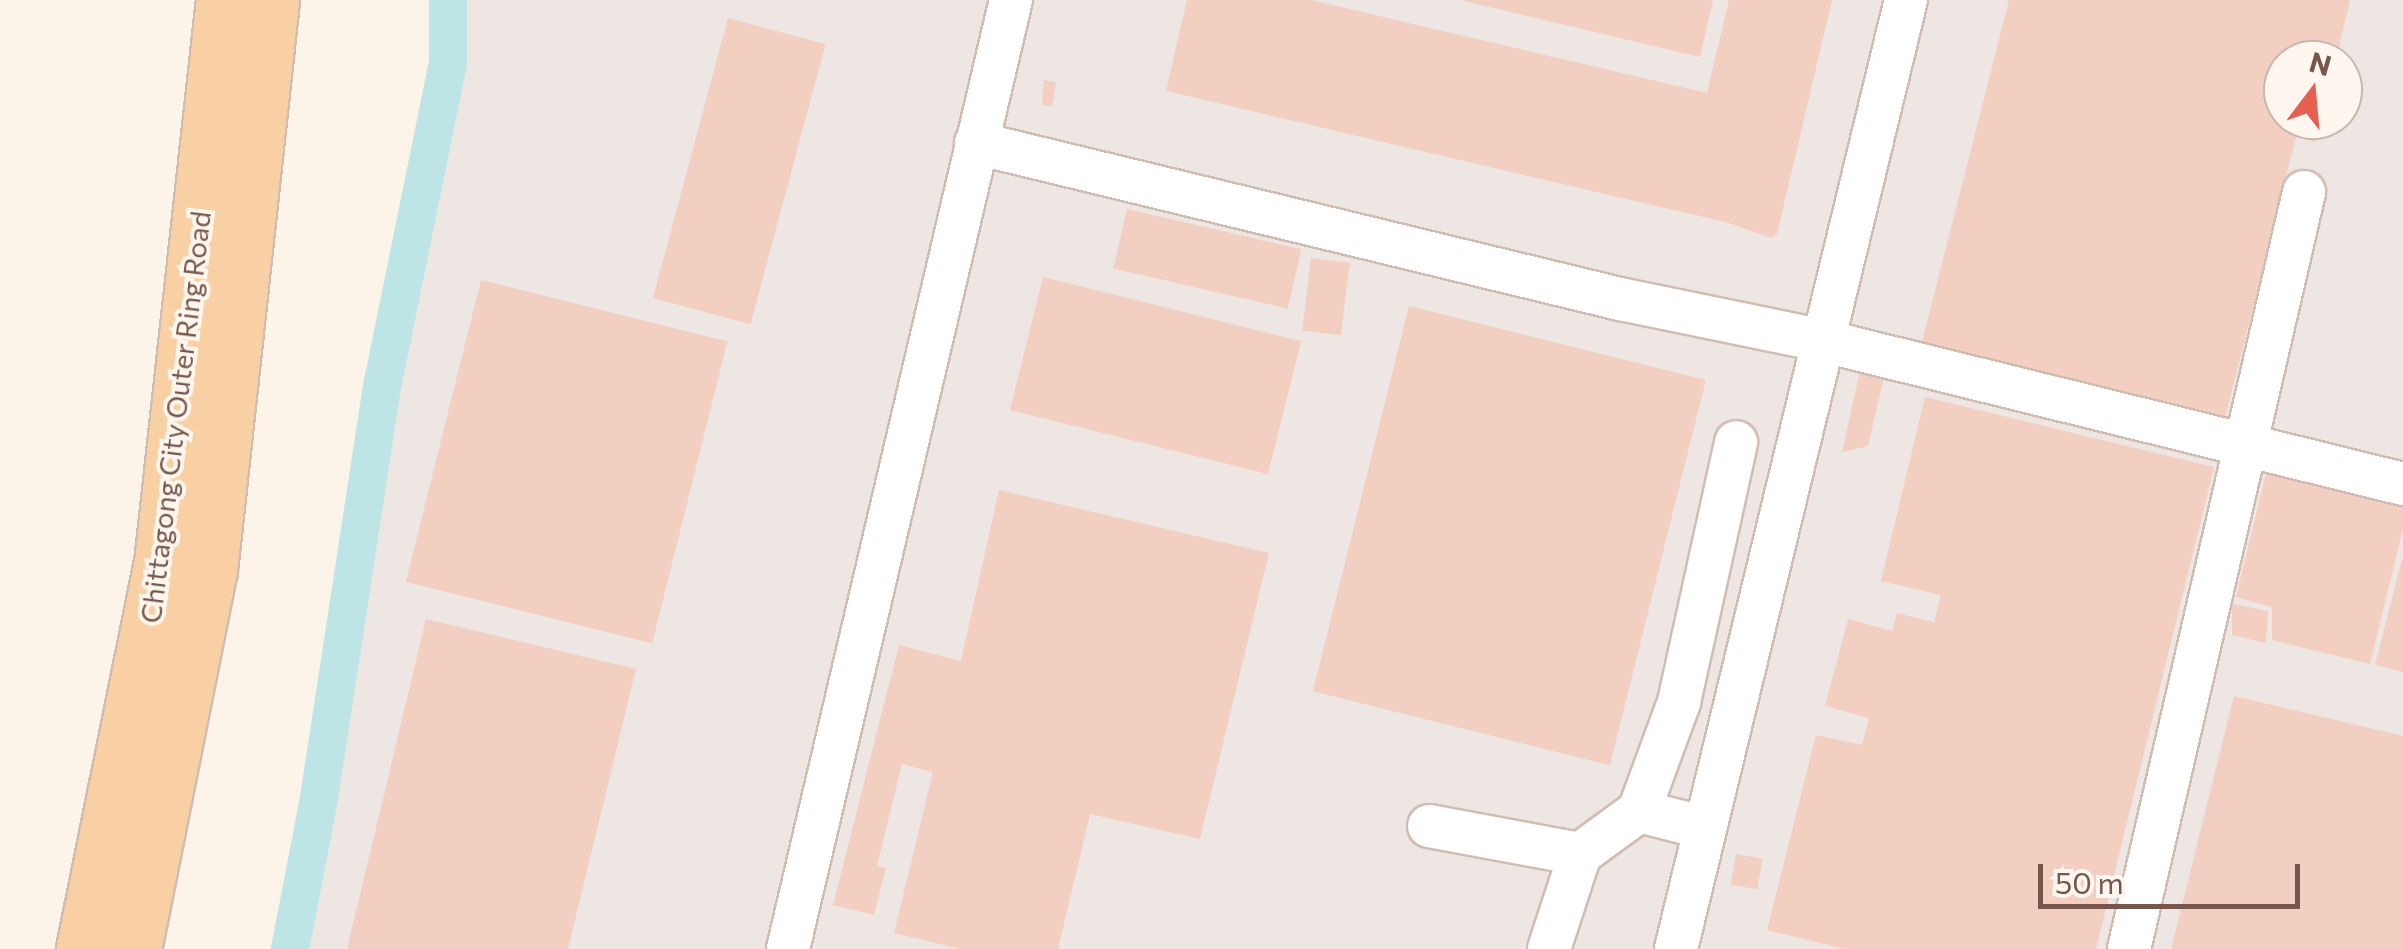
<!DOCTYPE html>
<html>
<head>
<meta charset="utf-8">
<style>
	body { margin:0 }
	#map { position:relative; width:2403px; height:949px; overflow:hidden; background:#fcf3e9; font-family:Commissioner,sans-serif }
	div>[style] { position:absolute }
	.industrial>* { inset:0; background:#ede6e2 }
	.canal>* { height:38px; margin:-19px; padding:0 19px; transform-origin:19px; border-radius:19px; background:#bde5e6 }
	.building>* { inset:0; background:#f2cfc1; transform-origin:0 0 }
	.roads { filter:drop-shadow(2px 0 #d1bcb1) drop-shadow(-2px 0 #d1bcb1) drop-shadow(0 2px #d1bcb1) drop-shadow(0 -2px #d1bcb1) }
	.minor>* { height:42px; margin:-21px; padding:0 21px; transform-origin:21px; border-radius:21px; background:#fff }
	.major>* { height:55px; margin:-27.5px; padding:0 27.5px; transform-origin:27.5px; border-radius:27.5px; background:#f9d0a3 }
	span { translate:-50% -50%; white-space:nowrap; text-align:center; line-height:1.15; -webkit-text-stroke:8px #fff7ef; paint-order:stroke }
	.street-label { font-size:28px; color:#77574c }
	.north { position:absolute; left:2263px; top:40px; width:100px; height:100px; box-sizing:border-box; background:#fff7ef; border:2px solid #c9b7ae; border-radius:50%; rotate:16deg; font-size:28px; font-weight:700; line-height:40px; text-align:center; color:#77574c }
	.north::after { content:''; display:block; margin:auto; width:35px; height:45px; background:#e46150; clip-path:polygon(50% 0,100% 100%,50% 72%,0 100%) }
	.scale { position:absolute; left:2038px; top:864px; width:262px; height:45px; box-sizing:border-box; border:5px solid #77574c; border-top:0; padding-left:12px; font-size:30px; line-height:35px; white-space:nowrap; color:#77574c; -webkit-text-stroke:8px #fff7ef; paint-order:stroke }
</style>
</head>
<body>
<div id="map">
	<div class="industrial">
		<div style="clip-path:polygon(evenodd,439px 0,2403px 0,2403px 949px,284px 949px,432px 125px,439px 0,2283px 60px,2343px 60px,2343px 120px,2283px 120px,2283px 60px)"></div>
	</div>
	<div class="canal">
		<div style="left:290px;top:949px;width:154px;rotate:-79.1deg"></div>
		<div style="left:319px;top:798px;width:421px;rotate:-81.3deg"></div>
		<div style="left:383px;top:382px;width:326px;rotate:-78.5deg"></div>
		<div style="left:448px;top:63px;width:63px;rotate:-90deg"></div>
	</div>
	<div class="building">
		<div style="clip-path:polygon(1187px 0,1311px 0,1707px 93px,1729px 0,1832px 0,1777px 234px,1771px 238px,1729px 223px,1166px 91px)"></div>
		<div style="clip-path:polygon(1460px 0,1713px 0,1700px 57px)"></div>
		<div style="clip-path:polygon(2009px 0,2350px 0,2336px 60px,2283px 60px,2283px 120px,2321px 120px,2316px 142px,2296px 137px,2225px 418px,1994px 360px,1990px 378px,1922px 342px)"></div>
		<div style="left:728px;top:18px;width:101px;height:290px;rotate:15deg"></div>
		<div style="clip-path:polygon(1044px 80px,1056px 82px,1052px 106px,1042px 105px)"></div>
		<div style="left:1127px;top:209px;width:179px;height:61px;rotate:13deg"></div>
		<div style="left:1311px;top:258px;width:39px;height:73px;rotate:7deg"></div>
		<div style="left:1043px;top:277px;width:266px;height:137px;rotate:14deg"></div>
		<div style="left:481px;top:280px;width:254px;height:311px;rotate:14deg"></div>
		<div style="left:1409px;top:306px;width:306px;height:397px;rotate:14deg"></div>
		<div style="clip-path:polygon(1860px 371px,1884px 377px,1868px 446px,1842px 452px)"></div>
		<div style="clip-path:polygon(1925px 397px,2214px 467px,2096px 949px,1845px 949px,1767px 930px,1816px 735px,1862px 745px,1869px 718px,1825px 706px,1848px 619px,1892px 631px,1897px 613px,1934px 622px,1941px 595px,1881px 581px)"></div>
		<div style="clip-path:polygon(2270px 457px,2403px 489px,2403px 529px,2370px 664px,2272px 640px,2272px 607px,2236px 597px)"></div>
		<div style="clip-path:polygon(999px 490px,1269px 553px,1200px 839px,1090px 814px,1058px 949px,960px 949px,894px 933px,932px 776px,932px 772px,902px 764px,877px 866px,886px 868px,874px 915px,833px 905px,899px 645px,961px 661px)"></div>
		<div style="clip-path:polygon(2402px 559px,2403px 559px,2403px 672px,2375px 665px)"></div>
		<div style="clip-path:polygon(2232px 604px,2268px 611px,2266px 643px,2232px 635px)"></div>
		<div style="clip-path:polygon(426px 619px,636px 669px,568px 949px,347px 949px)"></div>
		<div style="clip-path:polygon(2234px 696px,2403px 736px,2403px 949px,2171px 949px)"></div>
		<div style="left:1736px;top:854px;width:27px;height:31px;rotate:10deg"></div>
	</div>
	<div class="roads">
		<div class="minor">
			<div style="left:976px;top:143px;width:663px;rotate:13.62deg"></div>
			<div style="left:1620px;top:299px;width:204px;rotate:11.6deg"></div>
			<div style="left:1820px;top:340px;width:601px;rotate:13.87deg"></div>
			<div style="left:1639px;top:811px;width:116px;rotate:-69.8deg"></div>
			<div style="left:1679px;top:702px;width:266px;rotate:-77.6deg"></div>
			<div style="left:1429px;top:826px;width:154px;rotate:10.5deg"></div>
			<div style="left:788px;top:949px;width:975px;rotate:-76.78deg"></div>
			<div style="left:1549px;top:949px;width:100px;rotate:-71.9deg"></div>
			<div style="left:1580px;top:854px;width:73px;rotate:-36.1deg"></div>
			<div style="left:1639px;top:811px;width:68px;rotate:14.4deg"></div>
			<div style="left:1676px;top:949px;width:976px;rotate:-76.38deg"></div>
			<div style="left:2129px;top:949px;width:777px;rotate:-76.98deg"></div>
		</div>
		<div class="major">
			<div style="left:84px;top:949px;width:394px;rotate:-78.6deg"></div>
			<div style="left:162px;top:563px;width:566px;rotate:-83.72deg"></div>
			<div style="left:133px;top:949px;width:387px;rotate:-78.7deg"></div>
			<div style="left:209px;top:570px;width:573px;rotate:-83.79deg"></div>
		</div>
	</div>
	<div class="street-label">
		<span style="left:175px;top:417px;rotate:-83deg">Chittagong City Outer Ring Road</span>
	</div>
	<div class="north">N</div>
	<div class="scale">50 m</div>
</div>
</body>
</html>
